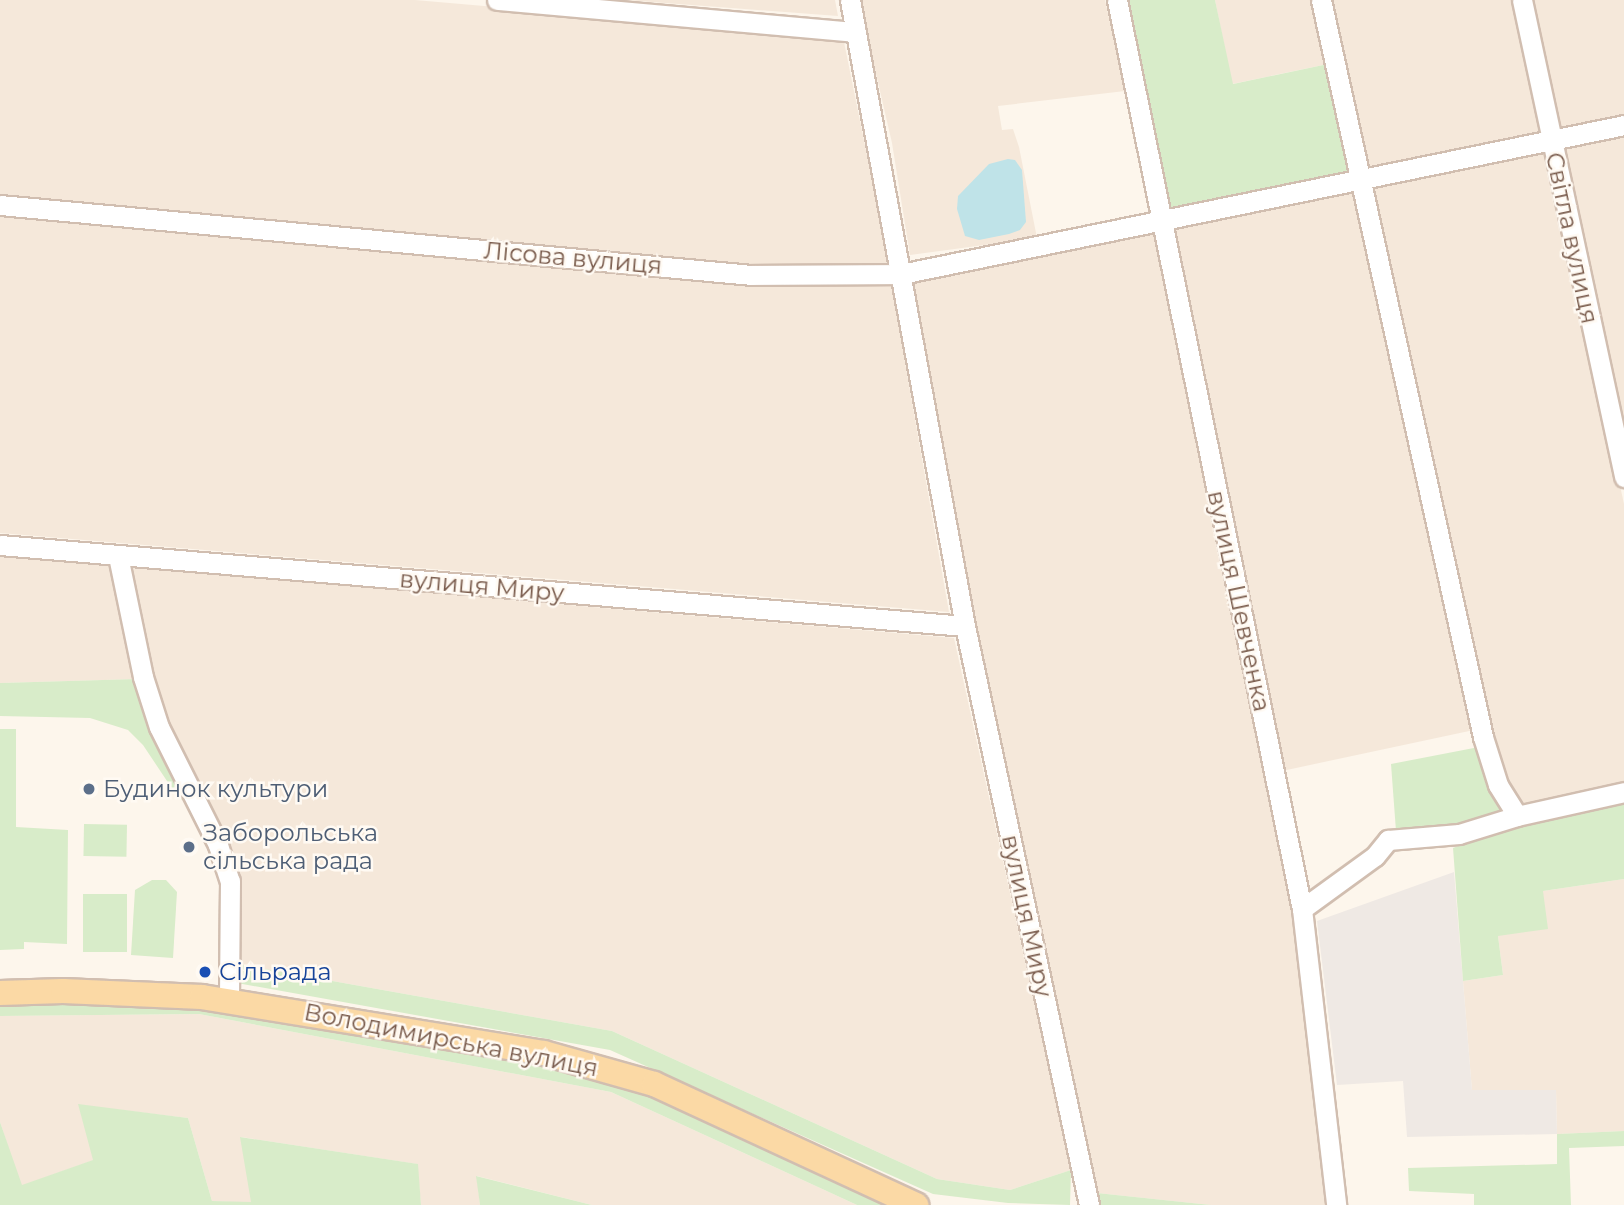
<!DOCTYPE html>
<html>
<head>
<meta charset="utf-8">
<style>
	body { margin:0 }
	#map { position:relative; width:1624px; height:1205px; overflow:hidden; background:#fdf6ec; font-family:Montserrat,sans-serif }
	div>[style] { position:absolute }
	.residential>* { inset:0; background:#f5e8da; transform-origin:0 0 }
	.industrial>* { inset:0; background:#efe9e4 }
	.green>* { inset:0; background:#d8ecc9; transform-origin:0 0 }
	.water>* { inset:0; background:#bfe3e8 }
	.roads { filter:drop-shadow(2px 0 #d1beb0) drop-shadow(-2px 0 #d1beb0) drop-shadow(0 2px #d1beb0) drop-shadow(0 -2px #d1beb0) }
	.minor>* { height:19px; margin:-9.5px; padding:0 9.5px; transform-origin:9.5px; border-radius:9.5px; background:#fff }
	.major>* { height:24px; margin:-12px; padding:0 12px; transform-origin:12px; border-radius:12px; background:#fbd9a5 }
	.dots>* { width:19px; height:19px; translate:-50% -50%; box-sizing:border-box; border:4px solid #fffaf3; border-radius:50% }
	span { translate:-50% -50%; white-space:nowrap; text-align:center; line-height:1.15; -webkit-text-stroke:5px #fffaf3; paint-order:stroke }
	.street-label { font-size:24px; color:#7a5c4d }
	.service-label { font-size:24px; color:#4e5e75 }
	.left { translate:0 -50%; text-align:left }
	.transit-label { font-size:24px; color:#164399 }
</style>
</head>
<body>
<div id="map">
	<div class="residential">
		<div style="clip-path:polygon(0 0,415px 0,843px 37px,889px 264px,752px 265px,0 195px)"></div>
		<div style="clip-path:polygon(626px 0,835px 0,838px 16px)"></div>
		<div style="clip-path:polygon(859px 0,1105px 0,1125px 91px,998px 106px,1002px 130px,1013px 129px,1019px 147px,1037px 238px,910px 255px,892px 143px)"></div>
		<div style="clip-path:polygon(1215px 0,1314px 0,1328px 64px,1232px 84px)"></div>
		<div style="clip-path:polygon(1328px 0,1516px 0,1544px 133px,1365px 170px)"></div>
		<div style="clip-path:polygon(1529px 0,1624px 0,1624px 117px,1556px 131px)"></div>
		<div style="clip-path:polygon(1624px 132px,1624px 416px,1618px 417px,1559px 146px)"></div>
		<div style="clip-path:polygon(1547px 148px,1624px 504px,1624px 783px,1520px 807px,1504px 782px,1490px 736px,1368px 185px)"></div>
		<div style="left:1355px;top:188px;width:555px;height:189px;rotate:78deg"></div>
		<div style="clip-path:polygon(0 215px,752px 284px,891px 283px,949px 612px,0 533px)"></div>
		<div style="clip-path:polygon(1154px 229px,1294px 911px,1330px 1205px,1211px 1205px,1097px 1193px,975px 624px,912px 279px)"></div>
		<div style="clip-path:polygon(0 555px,113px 566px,137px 679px,0 683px)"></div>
		<div style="clip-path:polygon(128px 567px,954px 638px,1071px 1170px,1010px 1190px,937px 1179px,612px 1031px,237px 964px,238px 894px,166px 724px,150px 676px)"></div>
		<div style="clip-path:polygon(1624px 879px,1624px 1131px,1557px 1134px,1556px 1090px,1472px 1091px,1463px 981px,1503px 975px,1498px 936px,1543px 891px)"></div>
		<div style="clip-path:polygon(199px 1014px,611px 1092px,857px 1205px,592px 1205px,477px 1176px,480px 1205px,421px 1205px,417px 1164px,241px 1137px,252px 1203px,212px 1201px,188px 1118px,79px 1105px,94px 1160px,21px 1186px,0 1122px,0 1016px)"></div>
	</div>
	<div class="industrial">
		<div style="clip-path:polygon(1454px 872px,1472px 1090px,1556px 1090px,1557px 1134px,1407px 1137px,1403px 1081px,1337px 1085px,1317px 921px)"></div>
	</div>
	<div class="green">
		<div style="clip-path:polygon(1124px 0,1215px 0,1233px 84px,1328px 64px,1351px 173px,1167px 211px)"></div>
		<div style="clip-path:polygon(137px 679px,190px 801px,179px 799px,143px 745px,128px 730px,90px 718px,0 716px,0 683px)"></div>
		<div style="clip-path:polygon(0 729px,16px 729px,16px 827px,68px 830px,67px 944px,24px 942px,24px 949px,0 950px)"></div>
		<div style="clip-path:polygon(1479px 747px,1506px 810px,1458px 825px,1396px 831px,1391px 764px)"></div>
		<div style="clip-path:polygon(1624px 800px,1624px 879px,1543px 891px,1548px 929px,1498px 936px,1503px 975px,1463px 981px,1453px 848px,1519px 823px)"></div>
		<div style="left:84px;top:824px;width:43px;height:32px;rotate:1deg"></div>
		<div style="clip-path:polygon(152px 880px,166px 880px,177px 892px,173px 958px,131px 955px,135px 890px)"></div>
		<div style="left:83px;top:894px;width:44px;height:58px"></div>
		<div style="clip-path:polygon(237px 964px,612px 1031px,937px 1179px,1010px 1190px,1071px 1170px,1070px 1205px,1008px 1203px,933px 1194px,610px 1050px,237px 983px)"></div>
		<div style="clip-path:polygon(0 999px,202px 1003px,486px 1052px,622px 1081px,714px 1117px,850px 1189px,888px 1205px,857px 1205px,611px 1092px,199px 1014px,0 1016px)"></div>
		<div style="clip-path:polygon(78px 1104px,188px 1118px,212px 1201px,251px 1202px,240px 1137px,418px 1164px,421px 1205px,0 1205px,0 1122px,22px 1185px,93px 1160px)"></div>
		<div style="clip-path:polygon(1624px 1131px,1624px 1146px,1569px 1148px,1571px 1205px,1474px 1205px,1474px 1194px,1409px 1191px,1408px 1168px,1557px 1164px,1557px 1134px)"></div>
		<div style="clip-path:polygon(476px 1176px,592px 1205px,480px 1205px)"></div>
		<div style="clip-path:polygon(1097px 1193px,1211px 1205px,1099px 1205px)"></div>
	</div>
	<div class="water">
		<div style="clip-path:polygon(1008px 159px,1015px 160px,1022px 170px,1026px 222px,1020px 230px,1009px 234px,979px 240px,965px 236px,957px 209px,958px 196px,989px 164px)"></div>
	</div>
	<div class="roads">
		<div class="minor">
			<div style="left:497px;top:0;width:360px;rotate:5.1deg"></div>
			<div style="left:850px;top:0;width:636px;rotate:79.59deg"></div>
			<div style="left:965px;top:626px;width:592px;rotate:77.91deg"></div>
			<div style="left:1117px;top:0;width:928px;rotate:78.5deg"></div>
			<div style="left:1302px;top:909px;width:298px;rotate:83.4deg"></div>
			<div style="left:1321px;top:0;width:755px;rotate:77.6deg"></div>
			<div style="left:1483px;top:737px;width:50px;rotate:72.6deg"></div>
			<div style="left:1498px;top:785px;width:36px;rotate:58deg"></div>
			<div style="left:1522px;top:0;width:488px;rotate:77.9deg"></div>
			<div style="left:0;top:205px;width:755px;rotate:5.32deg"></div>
			<div style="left:752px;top:275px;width:149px;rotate:-0.4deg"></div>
			<div style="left:901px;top:274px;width:738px;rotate:-11.64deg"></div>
			<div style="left:0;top:545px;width:968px;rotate:4.8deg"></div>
			<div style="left:118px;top:556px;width:124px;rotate:78.3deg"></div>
			<div style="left:143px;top:677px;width:52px;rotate:72.3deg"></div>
			<div style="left:159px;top:727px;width:132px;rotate:63.4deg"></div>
			<div style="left:218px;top:845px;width:38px;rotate:72deg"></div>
			<div style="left:230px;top:881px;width:120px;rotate:90.5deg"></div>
			<div style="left:1302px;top:909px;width:90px;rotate:-36deg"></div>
			<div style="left:1375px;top:856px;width:21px;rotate:-51deg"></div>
			<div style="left:1388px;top:840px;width:71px;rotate:-4.8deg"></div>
			<div style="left:1459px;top:834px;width:61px;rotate:-17.2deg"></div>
			<div style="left:1517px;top:816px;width:110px;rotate:-12.6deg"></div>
		</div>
		<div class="major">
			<div style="left:0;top:993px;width:63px;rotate:-1.8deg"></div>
			<div style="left:63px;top:991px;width:139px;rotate:2.5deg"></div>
			<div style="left:202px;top:997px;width:347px;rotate:9.3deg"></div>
			<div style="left:544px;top:1053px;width:114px;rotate:15.7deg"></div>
			<div style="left:654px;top:1084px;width:289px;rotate:24.8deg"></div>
		</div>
	</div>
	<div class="dots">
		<div style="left:89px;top:789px;background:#5c6f8a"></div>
		<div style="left:189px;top:847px;background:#5c6f8a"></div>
		<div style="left:205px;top:972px;background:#1a4fb4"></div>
	</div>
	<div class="street-label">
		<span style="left:1572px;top:238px;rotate:78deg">Світла вулиця</span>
		<span style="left:573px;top:258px;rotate:5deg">Лісова вулиця</span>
		<span style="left:482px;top:586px;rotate:5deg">вулиця Миру</span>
		<span style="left:1239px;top:601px;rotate:78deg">вулиця Шевченка</span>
		<span style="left:1027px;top:916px;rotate:78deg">вулиця Миру</span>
		<span style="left:451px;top:1040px;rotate:11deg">Володимирська вулиця</span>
	</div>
	<div class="service-label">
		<span class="left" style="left:103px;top:789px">Будинок культури</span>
		<span class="left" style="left:203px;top:847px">Заборольська<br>сільська рада</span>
	</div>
	<div class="transit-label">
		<span class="left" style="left:219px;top:972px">Сільрада</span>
	</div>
</div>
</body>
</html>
